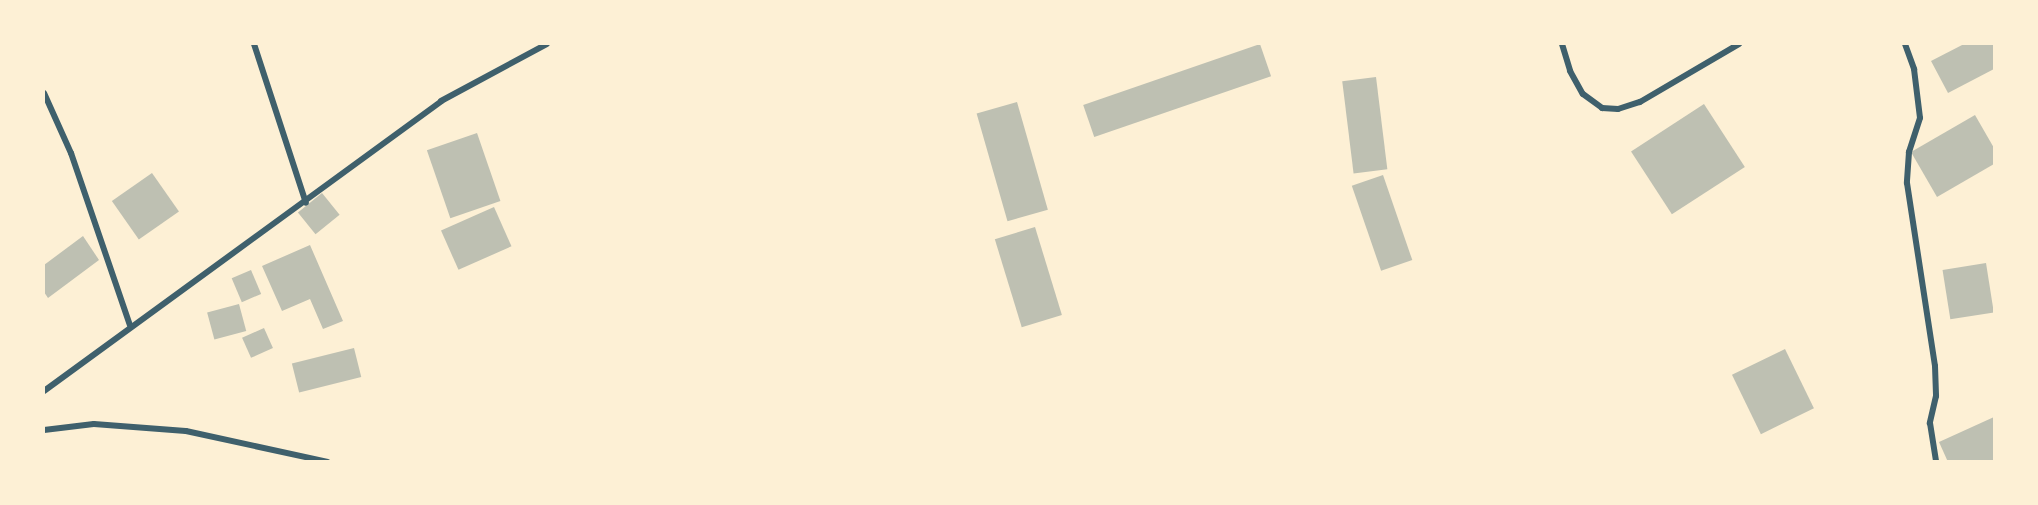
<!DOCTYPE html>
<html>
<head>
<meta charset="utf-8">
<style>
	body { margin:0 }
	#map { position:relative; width:2038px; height:505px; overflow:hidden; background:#fdf0d5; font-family:Bitter,serif }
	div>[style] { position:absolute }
	.building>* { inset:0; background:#bec0b2; transform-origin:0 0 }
	.minor>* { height:6px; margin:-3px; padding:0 3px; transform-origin:3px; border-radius:3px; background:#3f606c }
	span { translate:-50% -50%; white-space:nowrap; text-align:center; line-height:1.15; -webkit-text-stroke:6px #fdf0d5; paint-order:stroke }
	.frame { position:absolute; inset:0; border:45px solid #fdf0d5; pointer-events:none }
</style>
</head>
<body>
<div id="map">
	<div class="building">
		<div style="left:1260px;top:44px;width:34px;height:187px;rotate:71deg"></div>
		<div style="clip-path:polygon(1964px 44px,1994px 44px,1994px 69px,1948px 93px,1931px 61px)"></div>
		<div style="left:1376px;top:77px;width:93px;height:34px;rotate:83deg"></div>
		<div style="left:1017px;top:102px;width:112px;height:42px;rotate:74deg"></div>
		<div style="left:1704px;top:104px;width:75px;height:87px;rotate:57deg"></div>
		<div style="clip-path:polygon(1975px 115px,1994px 148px,1994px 164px,1937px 197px,1911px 152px)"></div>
		<div style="left:477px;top:133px;width:72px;height:53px;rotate:71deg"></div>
		<div style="left:152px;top:173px;width:47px;height:49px;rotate:55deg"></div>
		<div style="left:1383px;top:175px;width:90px;height:33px;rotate:71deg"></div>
		<div style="left:322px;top:193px;width:28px;height:31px;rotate:51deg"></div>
		<div style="left:494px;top:207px;width:43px;height:58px;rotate:66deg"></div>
		<div style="left:1035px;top:227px;width:92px;height:42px;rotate:73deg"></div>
		<div style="clip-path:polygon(83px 236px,99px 260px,48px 298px,44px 292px,44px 265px)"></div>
		<div style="clip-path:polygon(310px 245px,343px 321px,323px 329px,310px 299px,282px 311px,262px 266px)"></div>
		<div style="left:1986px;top:263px;width:50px;height:44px;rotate:81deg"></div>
		<div style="left:251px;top:270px;width:26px;height:21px;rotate:67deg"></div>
		<div style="left:239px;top:304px;width:28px;height:33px;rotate:75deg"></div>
		<div style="left:264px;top:328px;width:22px;height:24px;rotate:66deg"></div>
		<div style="left:354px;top:348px;width:30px;height:64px;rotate:76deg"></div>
		<div style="left:1785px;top:349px;width:66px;height:59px;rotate:64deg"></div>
		<div style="clip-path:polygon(1994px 417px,1994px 462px,1948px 462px,1939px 442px)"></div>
	</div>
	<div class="minor">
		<div style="left:254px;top:44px;width:167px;rotate:71.9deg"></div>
		<div style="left:1562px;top:44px;width:28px;rotate:73deg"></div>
		<div style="left:1570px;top:71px;width:26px;rotate:61deg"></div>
		<div style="left:1583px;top:94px;width:24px;rotate:36deg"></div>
		<div style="left:1602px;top:108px;width:16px;rotate:4deg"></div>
		<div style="left:1618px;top:109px;width:23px;rotate:-18deg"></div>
		<div style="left:1640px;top:102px;width:115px;rotate:-30.4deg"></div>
		<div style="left:1905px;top:44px;width:27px;rotate:70deg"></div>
		<div style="left:1914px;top:69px;width:49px;rotate:83deg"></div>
		<div style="left:1920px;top:118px;width:36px;rotate:108deg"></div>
		<div style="left:1909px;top:152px;width:31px;rotate:94deg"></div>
		<div style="left:1907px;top:183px;width:185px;rotate:81.3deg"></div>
		<div style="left:1935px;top:366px;width:30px;rotate:88deg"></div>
		<div style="left:1936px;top:396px;width:28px;rotate:103deg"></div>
		<div style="left:1930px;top:423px;width:39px;rotate:81deg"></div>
		<div style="left:44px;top:93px;width:66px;rotate:65.8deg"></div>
		<div style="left:71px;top:153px;width:182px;rotate:71.1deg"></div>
		<div style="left:44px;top:391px;width:492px;rotate:-36.1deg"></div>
		<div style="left:441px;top:101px;width:120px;rotate:-28.3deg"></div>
		<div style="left:44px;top:430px;width:50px;rotate:-6.8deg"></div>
		<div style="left:94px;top:424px;width:92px;rotate:4.4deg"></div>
		<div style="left:186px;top:431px;width:145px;rotate:12.3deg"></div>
	</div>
	<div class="frame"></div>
</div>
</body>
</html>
